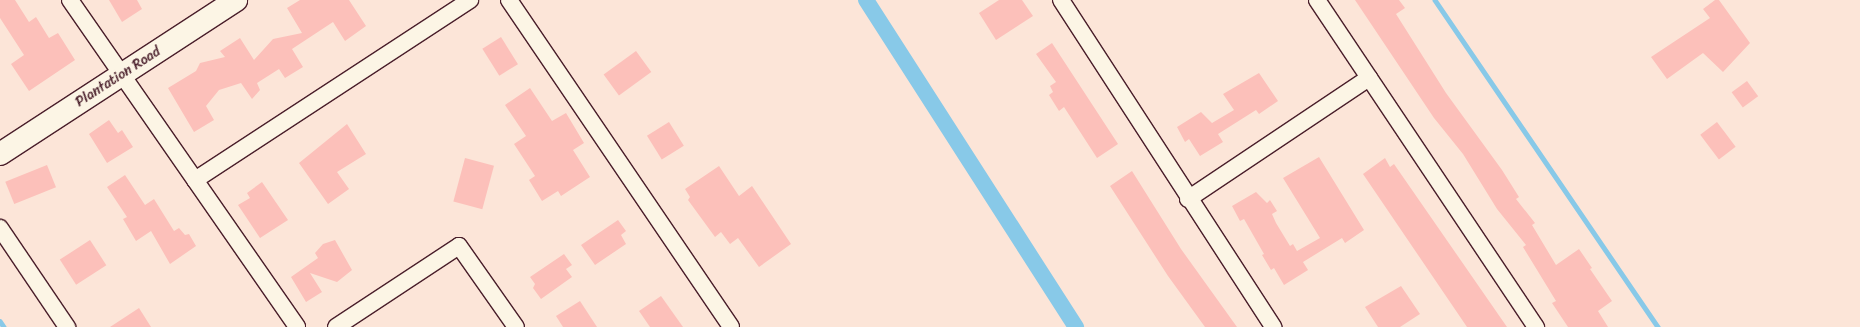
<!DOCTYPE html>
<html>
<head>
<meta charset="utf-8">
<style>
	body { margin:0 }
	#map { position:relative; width:1860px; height:327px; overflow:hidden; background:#fce5d8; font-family:Sriracha,sans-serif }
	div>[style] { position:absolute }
	.stream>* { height:4.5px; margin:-2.25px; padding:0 2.25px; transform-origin:2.25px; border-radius:2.25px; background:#88c9e8 }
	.canal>* { height:16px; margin:-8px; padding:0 8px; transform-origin:8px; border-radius:8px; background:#88c9e8 }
	.building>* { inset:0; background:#fcc0ba; transform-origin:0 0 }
	.roads { filter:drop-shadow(1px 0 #4a1f2b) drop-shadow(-1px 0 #4a1f2b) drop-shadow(0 1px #4a1f2b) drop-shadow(0 -1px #4a1f2b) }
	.street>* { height:16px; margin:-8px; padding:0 8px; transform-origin:8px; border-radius:8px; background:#fcf5e5 }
	.secondary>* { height:22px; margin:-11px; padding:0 11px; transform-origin:11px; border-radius:11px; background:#fcf5e5 }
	span { translate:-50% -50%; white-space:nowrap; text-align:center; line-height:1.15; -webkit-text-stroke:3px #fcf5e5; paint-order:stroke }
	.street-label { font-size:14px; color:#4a1f2b }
</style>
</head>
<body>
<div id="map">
	<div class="stream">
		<div style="left:1435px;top:0;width:396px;rotate:55.7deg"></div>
		<div style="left:0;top:321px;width:7px;rotate:56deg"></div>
	</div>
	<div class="canal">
		<div style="left:866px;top:0;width:389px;rotate:57.3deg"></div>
	</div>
	<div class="building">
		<div style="clip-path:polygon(0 0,15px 0,29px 22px,36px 17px,49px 38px,58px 33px,75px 60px,29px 91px,11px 64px,24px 55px,0 18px)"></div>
		<div style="clip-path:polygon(109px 0,137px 0,142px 9px,122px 22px)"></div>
		<div style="clip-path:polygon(300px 0,349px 0,366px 26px,345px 41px,333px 22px,292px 49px,303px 67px,285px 78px,279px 69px,257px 83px,260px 90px,252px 99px,241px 83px,219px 90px,206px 106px,214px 120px,194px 132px,168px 88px,196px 71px,200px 63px,225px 57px,220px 51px,240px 38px,254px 60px,273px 39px,302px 33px,287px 8px)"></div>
		<div style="clip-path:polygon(999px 0,1022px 0,1033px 16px,996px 40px,979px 13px)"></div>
		<div style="clip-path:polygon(1355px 0,1399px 0,1405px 8px,1396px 14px,1446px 93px,1502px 170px,1519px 197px,1516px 199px,1535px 223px,1532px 225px,1556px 265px,1579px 249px,1592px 268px,1590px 269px,1612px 301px,1598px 311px,1608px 327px,1568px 327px,1552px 303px,1556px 301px,1523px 247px,1526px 245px,1497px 209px,1463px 154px,1434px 118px)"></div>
		<div style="clip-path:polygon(1715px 0,1719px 0,1750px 43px,1723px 72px,1703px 53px,1667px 79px,1651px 57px,1710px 18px,1703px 9px)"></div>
		<div style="left:501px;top:37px;width:32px;height:22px;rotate:58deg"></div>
		<div style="clip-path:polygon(1052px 43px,1118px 144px,1097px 158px,1064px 107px,1059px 111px,1049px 95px,1053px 92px,1050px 86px,1056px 82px,1036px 54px)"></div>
		<div style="left:636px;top:51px;width:26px;height:40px;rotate:54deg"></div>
		<div style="clip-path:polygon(1259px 73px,1278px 101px,1259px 114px,1256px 110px,1218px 134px,1223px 142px,1200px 156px,1189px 139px,1185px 142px,1177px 127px,1201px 112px,1212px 123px,1234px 110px,1223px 94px)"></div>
		<div style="left:1747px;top:81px;width:19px;height:19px;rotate:54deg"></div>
		<div style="clip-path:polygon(530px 88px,552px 121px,566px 113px,584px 143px,573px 150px,590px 177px,561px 196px,558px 191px,542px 201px,529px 180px,535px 176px,514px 144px,526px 136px,505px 105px)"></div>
		<div style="clip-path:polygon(109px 120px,118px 133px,122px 130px,133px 147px,107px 163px,89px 134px)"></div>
		<div style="left:669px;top:122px;width:28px;height:26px;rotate:58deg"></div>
		<div style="left:1717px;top:122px;width:31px;height:21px;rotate:53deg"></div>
		<div style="clip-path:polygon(347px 124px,366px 154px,337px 172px,349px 189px,328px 204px,299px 163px)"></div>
		<div style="clip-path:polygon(1319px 157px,1364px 230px,1345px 243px,1342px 238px,1303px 262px,1308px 270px,1284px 285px,1274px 268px,1271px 270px,1262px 255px,1264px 254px,1244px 219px,1240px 221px,1232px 206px,1256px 192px,1267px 203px,1270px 200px,1277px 211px,1272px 214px,1276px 223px,1290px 246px,1293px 244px,1297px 251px,1320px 238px,1283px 178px)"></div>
		<div style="left:465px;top:158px;width:30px;height:45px;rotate:15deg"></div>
		<div style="clip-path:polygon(1385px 158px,1390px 167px,1394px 164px,1507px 327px,1467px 327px,1363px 174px)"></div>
		<div style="left:47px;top:165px;width:24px;height:45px;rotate:68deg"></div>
		<div style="clip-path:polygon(719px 166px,739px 196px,752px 186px,791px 244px,759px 267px,738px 238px,730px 244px,721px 232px,715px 237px,688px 200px,690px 197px,685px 189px)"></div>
		<div style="clip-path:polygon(1132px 171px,1181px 249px,1237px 327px,1205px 327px,1168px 276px,1110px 186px)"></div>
		<div style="clip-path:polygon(125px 175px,145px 205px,154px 199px,174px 231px,179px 228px,185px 235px,189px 234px,196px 246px,170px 264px,151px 231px,136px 241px,123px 219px,127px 217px,107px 187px)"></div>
		<div style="clip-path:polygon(262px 182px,288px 220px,260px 238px,238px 205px,250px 198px,247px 193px)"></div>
		<div style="clip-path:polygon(618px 220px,626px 231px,621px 235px,626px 244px,595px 265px,581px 245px)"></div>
		<div style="left:90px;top:240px;width:30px;height:36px;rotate:57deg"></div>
		<div style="clip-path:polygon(335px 240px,352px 270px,337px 282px,310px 273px,322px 292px,306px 302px,291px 277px,318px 258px,315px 253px,323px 244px)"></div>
		<div style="clip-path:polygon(564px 254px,572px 265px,566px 269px,572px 277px,541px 299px,533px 288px,535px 284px,530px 277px)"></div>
		<div style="clip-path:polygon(1401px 286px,1420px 314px,1400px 327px,1378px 327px,1365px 307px)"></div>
		<div style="clip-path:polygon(661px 296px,683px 327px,650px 327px,639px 311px)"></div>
		<div style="clip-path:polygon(580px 301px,597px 327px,563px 327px,556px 316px)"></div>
		<div style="clip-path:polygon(139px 308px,151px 327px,110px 327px)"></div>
	</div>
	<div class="roads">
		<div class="street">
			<div style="left:70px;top:0;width:398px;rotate:55.2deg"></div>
			<div style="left:509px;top:0;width:395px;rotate:55.8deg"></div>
			<div style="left:1061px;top:0;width:390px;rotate:57deg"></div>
			<div style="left:1317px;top:0;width:394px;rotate:56.2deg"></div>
			<div style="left:195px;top:180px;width:329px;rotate:-33.2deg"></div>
			<div style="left:1188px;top:199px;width:218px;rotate:-33.8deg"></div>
			<div style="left:0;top:228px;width:120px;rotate:55.9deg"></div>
			<div style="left:336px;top:327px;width:147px;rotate:-33.4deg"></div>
			<div style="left:459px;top:246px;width:99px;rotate:54.9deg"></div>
		</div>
		<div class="secondary">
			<div style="left:0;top:154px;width:282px;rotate:-33.1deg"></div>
		</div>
	</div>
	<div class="street-label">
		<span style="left:118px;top:77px;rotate:-33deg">Plantation Road</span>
	</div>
</div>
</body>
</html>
